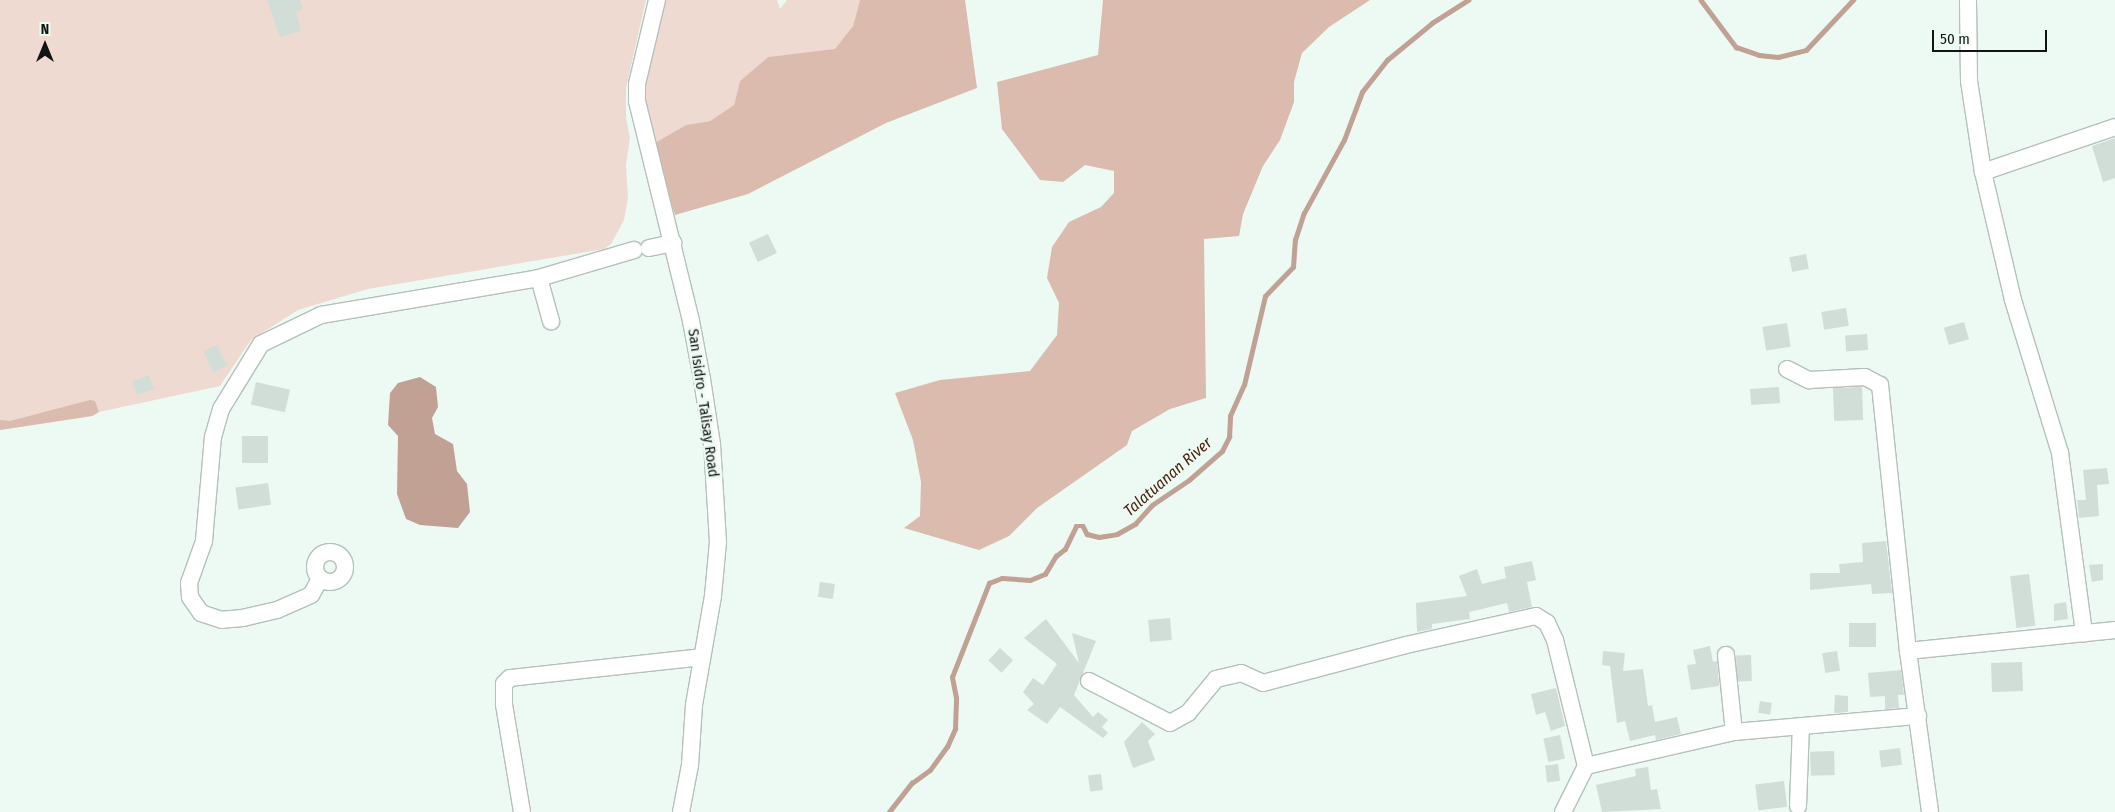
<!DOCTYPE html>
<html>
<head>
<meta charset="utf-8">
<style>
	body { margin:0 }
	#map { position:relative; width:2115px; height:812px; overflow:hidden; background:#ecfaf3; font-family:"Fira Sans Condensed",sans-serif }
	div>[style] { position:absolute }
	.green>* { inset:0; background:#efdad1 }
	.forest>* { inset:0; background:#dbbbae }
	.water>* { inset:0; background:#c0a194 }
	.stream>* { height:4.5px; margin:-2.25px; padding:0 2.25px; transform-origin:2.25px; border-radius:2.25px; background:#c0a194 }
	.building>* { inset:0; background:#d0ded7; transform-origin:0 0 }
	.roads { filter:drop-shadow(1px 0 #b4c1bb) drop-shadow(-1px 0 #b4c1bb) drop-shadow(0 1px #b4c1bb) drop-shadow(0 -1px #b4c1bb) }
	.minor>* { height:16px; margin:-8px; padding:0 8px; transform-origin:8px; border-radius:8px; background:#fff }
	.minor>.ring { margin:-8px; padding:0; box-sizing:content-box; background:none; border:16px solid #fff; border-radius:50% }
	span { translate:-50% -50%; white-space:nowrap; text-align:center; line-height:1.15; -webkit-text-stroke:5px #ecfaf3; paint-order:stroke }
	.street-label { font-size:15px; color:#101412 }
	.water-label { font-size:16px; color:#4c220e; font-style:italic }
	.north { position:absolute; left:20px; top:20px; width:50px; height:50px; -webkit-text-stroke:4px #ecfaf3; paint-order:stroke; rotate:0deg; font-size:14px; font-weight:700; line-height:20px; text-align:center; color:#101412 }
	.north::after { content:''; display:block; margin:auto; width:18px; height:22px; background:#101412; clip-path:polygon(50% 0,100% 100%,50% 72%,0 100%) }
	.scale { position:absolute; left:1932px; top:30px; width:115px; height:22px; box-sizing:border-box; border:2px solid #101412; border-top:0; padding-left:6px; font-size:15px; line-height:18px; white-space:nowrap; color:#101412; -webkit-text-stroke:4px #ecfaf3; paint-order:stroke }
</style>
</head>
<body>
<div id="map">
	<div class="green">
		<div style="clip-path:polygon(0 0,646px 0,626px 88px,626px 118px,630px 138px,626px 165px,628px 198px,624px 220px,611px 244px,604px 249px,368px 289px,298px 310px,251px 340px,220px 386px,99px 412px,92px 416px,0 430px)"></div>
		<div style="clip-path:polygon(664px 0,777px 0,780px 9px,787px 0,860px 0,853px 26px,835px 50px,768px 57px,740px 81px,734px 105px,710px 121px,686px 125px,653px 144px,641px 100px)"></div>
	</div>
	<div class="forest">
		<div style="clip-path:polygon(860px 0,965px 0,977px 88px,886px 123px,748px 194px,675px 215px,653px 144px,686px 125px,710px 121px,734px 105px,740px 81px,768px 57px,835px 49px,853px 26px)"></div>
		<div style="clip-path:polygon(1103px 0,1370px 0,1329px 27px,1302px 53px,1294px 82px,1294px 102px,1280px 140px,1263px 166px,1243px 214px,1239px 236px,1204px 239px,1206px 398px,1170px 409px,1132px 431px,1127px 445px,1037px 508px,1009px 536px,979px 550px,904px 528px,920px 516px,921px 482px,913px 440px,895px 393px,940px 380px,1030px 371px,1057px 335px,1059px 303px,1047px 278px,1052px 247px,1069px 222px,1101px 207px,1114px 193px,1114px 171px,1085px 165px,1063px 182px,1040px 180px,1002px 129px,997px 82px,1098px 55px)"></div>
		<div style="clip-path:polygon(90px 400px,95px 401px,99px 412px,92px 416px,0 430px,0 420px,10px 421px)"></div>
	</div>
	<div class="water">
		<div style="clip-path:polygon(420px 377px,436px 387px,438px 407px,432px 418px,435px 434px,453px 444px,457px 471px,467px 484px,470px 512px,458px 528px,420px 525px,406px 519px,397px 494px,398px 436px,388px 425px,390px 393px,398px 383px)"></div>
	</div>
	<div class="stream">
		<div style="left:1701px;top:0;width:59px;rotate:53.3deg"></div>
		<div style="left:1736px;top:47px;width:24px;rotate:19deg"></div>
		<div style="left:1759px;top:55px;width:19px;rotate:6deg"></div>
		<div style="left:1778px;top:57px;width:29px;rotate:-14deg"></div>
		<div style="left:1806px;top:50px;width:69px;rotate:-46.8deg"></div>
		<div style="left:889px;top:812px;width:37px;rotate:-52deg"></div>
		<div style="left:912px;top:783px;width:22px;rotate:-36deg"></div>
		<div style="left:930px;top:770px;width:29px;rotate:-54deg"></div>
		<div style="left:947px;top:747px;width:20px;rotate:-66deg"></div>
		<div style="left:955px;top:729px;width:31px;rotate:-88deg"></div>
		<div style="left:956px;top:698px;width:21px;rotate:-101deg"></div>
		<div style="left:952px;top:677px;width:101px;rotate:-68.5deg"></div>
		<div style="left:989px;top:583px;width:14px;rotate:-21deg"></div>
		<div style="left:1002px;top:578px;width:28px;rotate:4deg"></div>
		<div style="left:1030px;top:580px;width:16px;rotate:-22deg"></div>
		<div style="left:1045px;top:574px;width:21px;rotate:-59deg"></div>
		<div style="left:1056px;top:556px;width:11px;rotate:-38deg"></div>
		<div style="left:1065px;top:549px;width:25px;rotate:-64deg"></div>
		<div style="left:1076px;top:526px;width:7px"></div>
		<div style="left:1083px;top:526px;width:9px;rotate:63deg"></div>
		<div style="left:1087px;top:534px;width:12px;rotate:14deg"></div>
		<div style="left:1099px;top:537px;width:18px;rotate:-9deg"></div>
		<div style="left:1117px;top:534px;width:21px;rotate:-29deg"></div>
		<div style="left:1135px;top:524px;width:25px;rotate:-48deg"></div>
		<div style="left:1152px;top:505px;width:45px;rotate:-34deg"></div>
		<div style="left:1189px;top:480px;width:44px;rotate:-41.3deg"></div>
		<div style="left:1222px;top:451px;width:16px;rotate:-63deg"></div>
		<div style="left:1229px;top:437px;width:21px;rotate:-87deg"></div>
		<div style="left:1230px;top:416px;width:34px;rotate:-66deg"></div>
		<div style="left:1244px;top:385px;width:91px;rotate:-76.7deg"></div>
		<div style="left:1265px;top:296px;width:40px;rotate:-46deg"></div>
		<div style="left:1293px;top:267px;width:27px;rotate:-86deg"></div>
		<div style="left:1295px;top:240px;width:28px;rotate:-72deg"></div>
		<div style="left:1304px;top:213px;width:83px;rotate:-61.3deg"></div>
		<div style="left:1344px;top:140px;width:51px;rotate:-69.4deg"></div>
		<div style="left:1362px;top:92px;width:41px;rotate:-52deg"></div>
		<div style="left:1387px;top:60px;width:58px;rotate:-39.4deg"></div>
		<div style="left:1432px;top:23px;width:43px;rotate:-32.6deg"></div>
	</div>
	<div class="building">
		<div style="clip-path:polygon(267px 0,300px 0,303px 9px,296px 12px,301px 31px,280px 37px)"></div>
		<div style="clip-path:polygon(2115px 138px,2115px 178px,2103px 182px,2092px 146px)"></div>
		<div style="left:768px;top:234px;width:21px;height:21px;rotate:65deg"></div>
		<div style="left:1806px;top:254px;width:15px;height:17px;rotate:79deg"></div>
		<div style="left:1846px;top:308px;width:18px;height:25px;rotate:81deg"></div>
		<div style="left:1964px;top:322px;width:18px;height:21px;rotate:74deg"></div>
		<div style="left:1787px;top:323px;width:24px;height:25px;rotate:81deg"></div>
		<div style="left:1867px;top:334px;width:16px;height:22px;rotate:86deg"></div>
		<div style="left:217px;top:345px;width:23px;height:15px;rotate:65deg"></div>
		<div style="left:149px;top:375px;width:15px;height:18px;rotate:70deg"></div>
		<div style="left:256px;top:382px;width:35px;height:23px;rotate:13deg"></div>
		<div style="left:1779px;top:387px;width:16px;height:29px;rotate:86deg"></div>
		<div style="left:1862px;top:387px;width:33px;height:29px;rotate:88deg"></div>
		<div style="left:242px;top:436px;width:26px;height:27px"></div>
		<div style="clip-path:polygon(2107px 468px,2109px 484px,2097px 485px,2099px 516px,2079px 518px,2077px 500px,2086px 500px,2083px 470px)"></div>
		<div style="left:268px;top:483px;width:22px;height:33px;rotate:82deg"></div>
		<div style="clip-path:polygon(1886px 541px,1892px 593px,1872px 594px,1871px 584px,1810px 590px,1810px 573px,1840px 573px,1839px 564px,1863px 562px,1862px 543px)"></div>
		<div style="clip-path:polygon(1532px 561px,1536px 580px,1527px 582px,1532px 607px,1509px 612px,1507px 603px,1469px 612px,1470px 619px,1432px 624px,1432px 629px,1417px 632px,1416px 603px,1467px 596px,1459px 576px,1477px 569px,1482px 584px,1506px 578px,1504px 567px)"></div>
		<div style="clip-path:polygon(2103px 564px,2103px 580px,2092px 582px,2089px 565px)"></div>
		<div style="left:2029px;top:574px;width:52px;height:19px;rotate:83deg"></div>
		<div style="left:820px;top:582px;width:15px;height:15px;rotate:8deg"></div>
		<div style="clip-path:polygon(2066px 602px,2068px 619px,2054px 621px,2054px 604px)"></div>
		<div style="left:1170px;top:618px;width:22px;height:22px;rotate:85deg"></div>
		<div style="clip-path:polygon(1046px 619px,1079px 663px,1072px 633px,1096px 641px,1074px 695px,1093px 717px,1098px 712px,1108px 720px,1102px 727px,1108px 733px,1103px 738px,1060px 707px,1047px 724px,1027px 710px,1034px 704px,1023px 692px,1033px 678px,1043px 685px,1057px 664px,1024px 638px)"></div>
		<div style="left:1876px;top:623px;width:24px;height:27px;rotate:90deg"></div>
		<div style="clip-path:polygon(1710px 646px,1713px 662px,1717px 661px,1719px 686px,1691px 690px,1687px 665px,1696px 664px,1693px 650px)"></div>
		<div style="left:1000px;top:648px;width:18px;height:17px;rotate:43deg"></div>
		<div style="clip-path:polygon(1603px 651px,1625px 653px,1623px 671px,1643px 669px,1648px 706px,1652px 705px,1655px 722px,1677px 717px,1681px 734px,1656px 740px,1655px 735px,1630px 741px,1625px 721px,1617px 723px,1610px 666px,1602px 665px)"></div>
		<div style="left:1837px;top:651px;width:20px;height:15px;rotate:81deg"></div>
		<div style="left:1751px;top:655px;width:26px;height:15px;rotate:88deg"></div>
		<div style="left:2022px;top:662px;width:29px;height:31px;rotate:88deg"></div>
		<div style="clip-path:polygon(1901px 670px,1904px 695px,1898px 695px,1899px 708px,1885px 709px,1885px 696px,1870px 697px,1868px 673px)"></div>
		<div style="clip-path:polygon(1556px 688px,1565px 726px,1551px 731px,1545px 712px,1536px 715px,1531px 694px)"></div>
		<div style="clip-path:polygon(1835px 695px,1848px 696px,1848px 712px,1834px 713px)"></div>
		<div style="left:1760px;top:701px;width:12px;height:12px;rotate:9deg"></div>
		<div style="clip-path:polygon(1142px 722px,1155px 734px,1148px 741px,1155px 760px,1133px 768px,1124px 742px)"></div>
		<div style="left:1560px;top:735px;width:24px;height:17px;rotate:78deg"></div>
		<div style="left:1900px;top:748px;width:17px;height:21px;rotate:83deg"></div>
		<div style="left:1834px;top:751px;width:24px;height:24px;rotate:88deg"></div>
		<div style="left:1558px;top:764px;width:17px;height:13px;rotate:83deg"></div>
		<div style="clip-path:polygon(1648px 767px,1651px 790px,1657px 789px,1661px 809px,1602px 812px,1596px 785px,1636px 776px,1635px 769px)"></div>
		<div style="left:1101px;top:774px;width:16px;height:13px;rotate:83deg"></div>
		<div style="left:1784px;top:781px;width:26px;height:29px;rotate:83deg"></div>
	</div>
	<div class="roads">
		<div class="minor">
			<div style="left:657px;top:0;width:86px;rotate:103.4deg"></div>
			<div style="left:637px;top:84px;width:17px;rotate:90deg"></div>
			<div style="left:637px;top:101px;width:227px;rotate:76.2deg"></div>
			<div style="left:691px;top:321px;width:59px;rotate:79.3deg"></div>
			<div style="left:702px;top:379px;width:66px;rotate:81.3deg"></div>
			<div style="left:712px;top:444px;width:98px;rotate:86.5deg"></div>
			<div style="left:718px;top:542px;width:54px;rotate:95.3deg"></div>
			<div style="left:713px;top:596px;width:111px;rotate:99.9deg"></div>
			<div style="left:694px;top:705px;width:60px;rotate:93.8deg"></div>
			<div style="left:690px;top:765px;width:48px;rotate:100.8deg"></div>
			<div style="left:1968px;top:0;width:81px;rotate:89.3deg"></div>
			<div style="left:1969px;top:81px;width:92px;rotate:81.3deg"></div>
			<div style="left:1983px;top:172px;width:131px;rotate:76.8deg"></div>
			<div style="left:2013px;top:300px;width:160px;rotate:72.9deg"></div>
			<div style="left:2060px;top:453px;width:182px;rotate:82.4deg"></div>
			<div style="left:1983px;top:172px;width:139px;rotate:-18.8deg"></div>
			<div style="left:649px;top:248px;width:25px;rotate:-12deg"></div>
			<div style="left:539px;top:278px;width:45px;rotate:74.4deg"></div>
			<div style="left:1787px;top:369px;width:25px;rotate:27deg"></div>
			<div style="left:1809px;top:380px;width:56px;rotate:-3.1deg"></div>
			<div style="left:1865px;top:377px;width:17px;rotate:28deg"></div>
			<div style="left:1880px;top:385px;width:267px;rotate:84deg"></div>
			<div style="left:1908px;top:651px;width:162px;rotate:82.2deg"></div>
			<div class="ring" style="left:315px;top:552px;width:14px;height:14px"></div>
			<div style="left:320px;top:579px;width:18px;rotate:119deg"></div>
			<div style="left:311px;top:595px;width:37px;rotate:156deg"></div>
			<div style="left:277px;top:610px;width:35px;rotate:167deg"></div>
			<div style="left:243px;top:618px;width:21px;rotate:175deg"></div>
			<div style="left:222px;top:620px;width:22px;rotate:-162deg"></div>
			<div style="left:201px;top:613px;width:19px;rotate:-125deg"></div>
			<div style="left:190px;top:597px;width:14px;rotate:-94deg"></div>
			<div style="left:189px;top:583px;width:45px;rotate:-70.3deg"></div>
			<div style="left:204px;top:541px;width:104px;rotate:-85.1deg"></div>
			<div style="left:213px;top:437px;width:29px;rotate:-74deg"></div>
			<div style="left:221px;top:409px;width:76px;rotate:-58.4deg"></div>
			<div style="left:261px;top:344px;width:67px;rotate:-25.8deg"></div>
			<div style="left:321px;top:315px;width:221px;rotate:-9.6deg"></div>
			<div style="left:539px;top:278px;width:99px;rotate:-16.4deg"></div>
			<div style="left:1908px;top:651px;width:208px;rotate:-5.8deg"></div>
			<div style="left:1726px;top:655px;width:77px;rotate:84.1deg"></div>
			<div style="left:1089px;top:681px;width:91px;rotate:27.4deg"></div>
			<div style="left:1170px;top:723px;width:21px;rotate:-29deg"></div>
			<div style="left:1188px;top:713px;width:44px;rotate:-50.5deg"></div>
			<div style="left:1216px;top:679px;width:26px;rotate:-13deg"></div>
			<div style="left:1241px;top:673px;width:24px;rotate:24deg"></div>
			<div style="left:1263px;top:683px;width:148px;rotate:-14.9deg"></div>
			<div style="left:1406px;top:645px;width:133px;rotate:-12.6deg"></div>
			<div style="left:1536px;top:616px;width:13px;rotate:32deg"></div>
			<div style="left:1547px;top:623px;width:19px;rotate:65deg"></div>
			<div style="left:1555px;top:640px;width:130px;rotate:76.2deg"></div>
			<div style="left:1798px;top:806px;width:80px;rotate:-87.9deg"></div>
			<div style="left:522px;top:812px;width:109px;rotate:-99.5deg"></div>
			<div style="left:504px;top:705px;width:21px;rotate:-90deg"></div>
			<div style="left:504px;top:684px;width:8px;rotate:-45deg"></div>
			<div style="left:510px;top:678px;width:193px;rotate:-6.2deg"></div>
			<div style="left:1563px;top:812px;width:51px;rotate:-63.4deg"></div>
			<div style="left:1586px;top:766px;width:152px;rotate:-12.9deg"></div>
			<div style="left:1734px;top:732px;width:185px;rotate:-5deg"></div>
		</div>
	</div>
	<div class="street-label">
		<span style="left:703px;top:403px;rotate:82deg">San Isidro - Talisay Road</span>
	</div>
	<div class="water-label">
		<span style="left:1168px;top:477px;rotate:-41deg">Talatuanan River</span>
	</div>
	<div class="north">N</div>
	<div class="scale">50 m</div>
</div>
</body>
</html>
